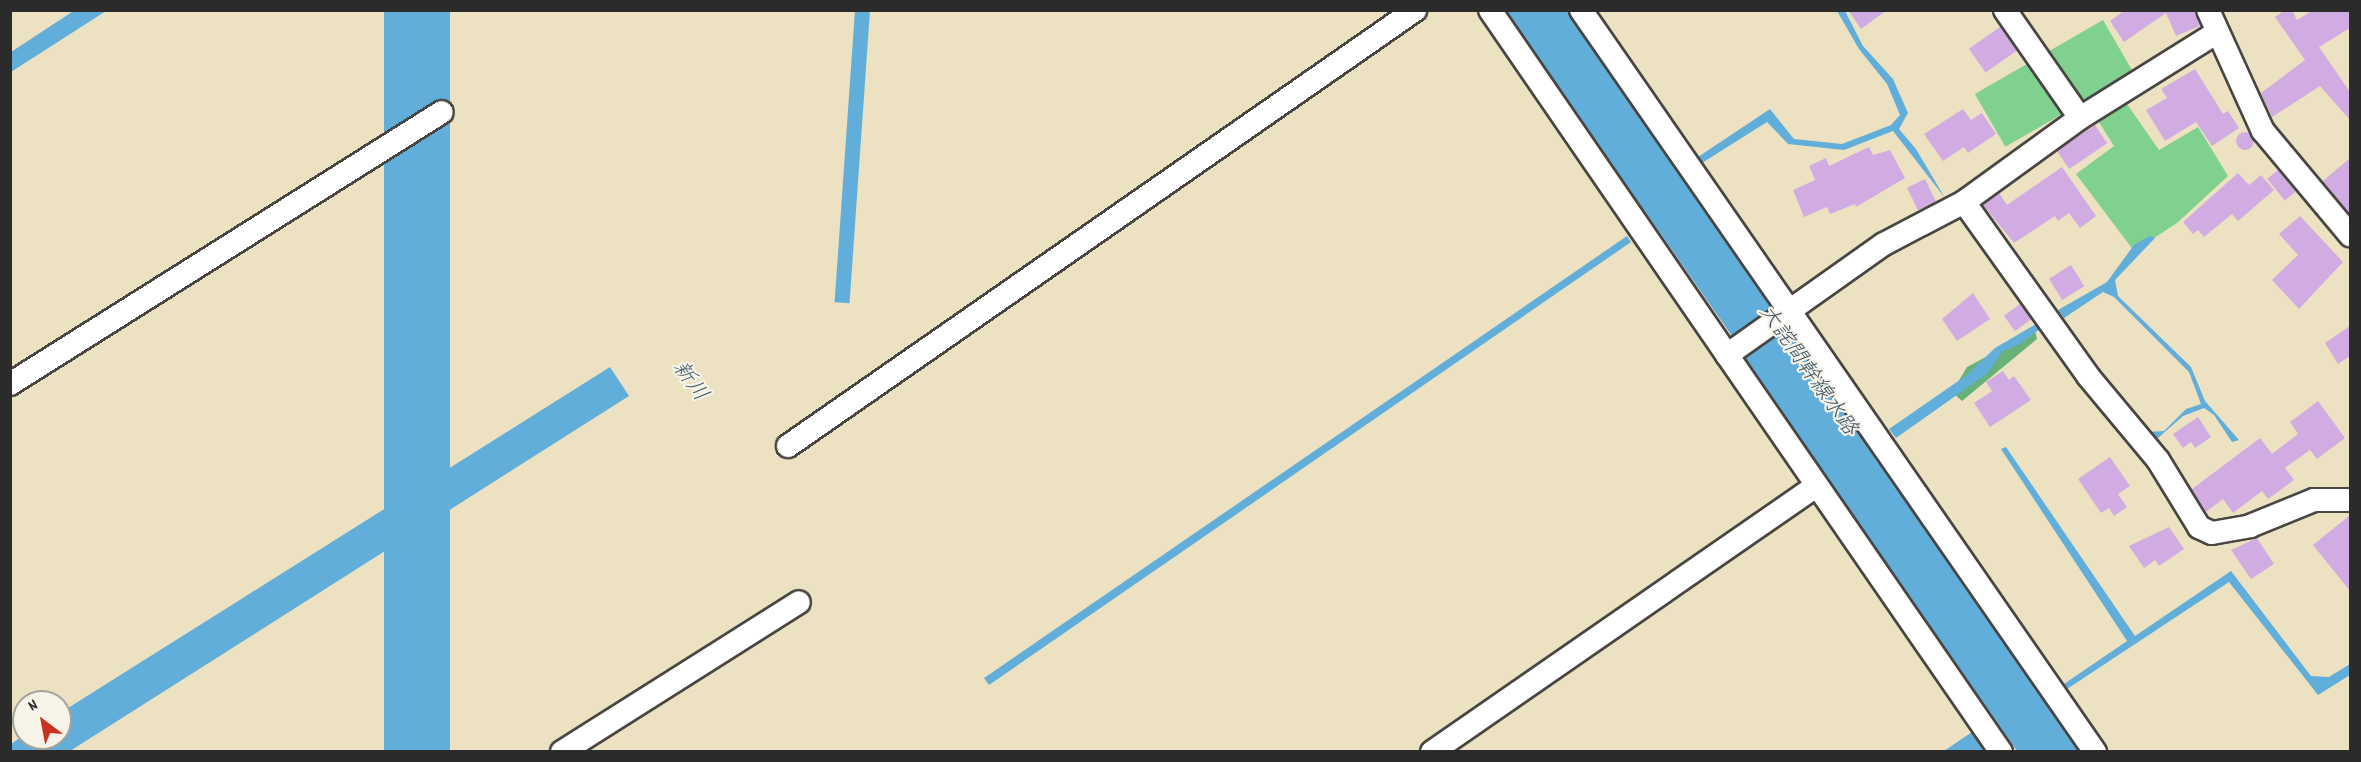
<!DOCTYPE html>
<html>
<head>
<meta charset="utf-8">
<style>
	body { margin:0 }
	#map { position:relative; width:2361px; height:762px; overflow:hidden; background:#ece2c2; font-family:Dekko,"Klee One",sans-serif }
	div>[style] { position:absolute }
	.green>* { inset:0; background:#80d090; transform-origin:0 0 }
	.forest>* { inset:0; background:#68b27a }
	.water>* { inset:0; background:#61aeda; transform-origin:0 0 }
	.building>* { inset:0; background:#d1ace2; transform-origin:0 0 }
	.round { border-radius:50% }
	.roads { filter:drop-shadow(2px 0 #484642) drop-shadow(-2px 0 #484642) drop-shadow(0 2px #484642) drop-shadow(0 -2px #484642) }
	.street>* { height:22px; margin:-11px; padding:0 11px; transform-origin:11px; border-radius:11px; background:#fff }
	span { translate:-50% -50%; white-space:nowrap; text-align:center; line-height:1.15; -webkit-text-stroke:4.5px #f7f3e8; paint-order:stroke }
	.water-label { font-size:22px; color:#3e5968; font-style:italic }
	.frame { position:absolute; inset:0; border:12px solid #2b2b2b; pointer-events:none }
	.north { position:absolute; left:12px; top:690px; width:60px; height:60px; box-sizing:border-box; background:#f7f3e8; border:2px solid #a5a39c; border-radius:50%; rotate:328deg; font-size:16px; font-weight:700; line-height:24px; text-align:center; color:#2b2b2b }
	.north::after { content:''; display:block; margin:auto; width:21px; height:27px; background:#c8321e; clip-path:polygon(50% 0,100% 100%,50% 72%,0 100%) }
</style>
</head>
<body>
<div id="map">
	<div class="green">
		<div style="left:2103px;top:20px;width:61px;height:148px;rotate:60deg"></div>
		<div style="clip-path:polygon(2122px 97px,2159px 150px,2198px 127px,2228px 176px,2177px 223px,2134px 251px,2076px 174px,2114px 146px,2095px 116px)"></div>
	</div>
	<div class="forest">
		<div style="clip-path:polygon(2035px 331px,2037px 339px,1962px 401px,1952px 392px,1967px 367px)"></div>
	</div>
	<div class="water">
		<div style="clip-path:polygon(75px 10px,106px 11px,11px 72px,11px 52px)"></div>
		<div style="left:855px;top:10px;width:15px;height:293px;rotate:4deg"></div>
		<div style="left:384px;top:11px;width:66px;height:921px"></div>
		<div style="clip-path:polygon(1505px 11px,1569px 11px,1773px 307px,1757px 319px,1771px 339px,1788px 327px,2081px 751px,2017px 751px,1744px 358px,1761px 345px,1747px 326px,1732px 336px)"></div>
		<div style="clip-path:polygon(1837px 11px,1845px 11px,1863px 46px,1893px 79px,1908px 113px,1899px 129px,1916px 149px,1945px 198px,1893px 131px,1844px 150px,1788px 144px,1767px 122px,1702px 163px,1698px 157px,1770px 109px,1794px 139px,1842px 144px,1891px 125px,1900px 115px,1887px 84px,1859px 49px)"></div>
		<div style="clip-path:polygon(1627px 236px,1631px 242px,989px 685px,984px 678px)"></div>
		<div style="clip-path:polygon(2150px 236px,2155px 238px,2115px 280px,2118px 296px,2191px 367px,2205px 401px,2239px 440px,2232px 442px,2214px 415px,2204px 408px,2183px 416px,2158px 438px,2148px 436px,2147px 432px,2164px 431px,2186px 409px,2201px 404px,2189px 372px,2114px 297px,2103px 292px,2064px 318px,2058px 310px,2107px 282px,2134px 245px)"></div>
		<div style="clip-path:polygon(2038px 323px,2044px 326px,2020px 344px,2003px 351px,1988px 373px,1896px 438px,1889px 429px,1967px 375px,1995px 348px)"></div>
		<div style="clip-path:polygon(610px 367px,629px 396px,70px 751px,11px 751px,11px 744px,24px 735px,60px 738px,60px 713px)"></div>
		<div style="clip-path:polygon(2006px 447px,2135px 636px,2231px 571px,2311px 676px,2329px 677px,2350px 664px,2350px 675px,2318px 695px,2229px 582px,2067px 689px,2064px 684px,2127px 641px,2001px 449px)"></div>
		<div style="clip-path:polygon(1972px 732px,1985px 751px,1944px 751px)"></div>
	</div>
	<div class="building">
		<div style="clip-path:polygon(1848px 10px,1887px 10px,1861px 29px)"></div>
		<div style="clip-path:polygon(2125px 10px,2195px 10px,2200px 26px,2176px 36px,2166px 13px,2124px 42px,2110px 21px)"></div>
		<div style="clip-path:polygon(2285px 10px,2292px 10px,2297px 20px,2313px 10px,2350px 10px,2350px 28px,2319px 47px,2350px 92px,2350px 120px,2320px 86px,2272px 117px,2261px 93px,2305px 60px,2275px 17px)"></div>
		<div style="left:2000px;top:27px;width:29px;height:38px;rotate:55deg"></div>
		<div style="clip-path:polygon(2195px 69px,2223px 114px,2228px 111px,2239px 128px,2212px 146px,2196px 122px,2165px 141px,2146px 110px,2167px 98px,2161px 89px)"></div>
		<div style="clip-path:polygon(1963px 109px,1971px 120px,1982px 113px,1996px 134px,1968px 153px,1964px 147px,1943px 161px,1924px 134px)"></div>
		<div style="left:2095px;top:125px;width:22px;height:46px;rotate:56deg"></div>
		<div class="round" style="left:2236px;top:132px;width:18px;height:18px"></div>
		<div style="clip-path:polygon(1869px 147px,1873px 155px,1890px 150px,1905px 178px,1856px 207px,1855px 204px,1830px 214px,1827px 207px,1804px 217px,1793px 190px,1815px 180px,1809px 166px,1826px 158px,1829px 166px)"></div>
		<div style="clip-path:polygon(2350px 158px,2350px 215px,2323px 181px)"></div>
		<div style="clip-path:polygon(2062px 167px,2096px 216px,2080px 228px,2069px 213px,2058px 221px,2055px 216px,2014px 243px,1983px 205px,1999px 193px,2007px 205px)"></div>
		<div style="left:2278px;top:170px;width:28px;height:14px;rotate:51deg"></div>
		<div style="clip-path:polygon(2238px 173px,2249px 185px,2261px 175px,2274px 190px,2238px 221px,2232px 214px,2204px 237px,2198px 230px,2193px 234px,2183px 222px)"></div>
		<div style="left:1925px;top:179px;width:25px;height:20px;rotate:64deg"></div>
		<div style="clip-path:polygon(2300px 216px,2343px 262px,2299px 309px,2272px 280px,2298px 255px,2279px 234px)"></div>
		<div style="left:2071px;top:265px;width:25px;height:26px;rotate:58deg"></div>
		<div style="clip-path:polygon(1973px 293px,1990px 319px,1957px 341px,1942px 319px)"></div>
		<div style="left:2020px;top:304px;width:19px;height:20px;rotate:54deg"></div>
		<div style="clip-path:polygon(2350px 326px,2350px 356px,2338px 364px,2325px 343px)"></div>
		<div style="clip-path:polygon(2003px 371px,2009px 380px,2014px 376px,2031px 400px,1990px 427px,1974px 403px,1992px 391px,1986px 382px)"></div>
		<div style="clip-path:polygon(2318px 401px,2345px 438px,2317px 459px,2310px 450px,2285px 468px,2294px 480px,2268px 499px,2262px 491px,2233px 513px,2223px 499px,2206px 512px,2192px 489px,2260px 438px,2272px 454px,2298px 434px,2290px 422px)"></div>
		<div style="clip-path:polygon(2198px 417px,2211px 437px,2195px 448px,2191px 442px,2183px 448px,2173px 434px)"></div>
		<div style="clip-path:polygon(2110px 457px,2130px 486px,2118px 494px,2127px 507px,2114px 516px,2109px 508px,2101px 513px,2078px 479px)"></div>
		<div style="clip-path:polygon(2350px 515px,2350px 591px,2313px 545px)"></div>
		<div style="clip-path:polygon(2169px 527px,2184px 549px,2159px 566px,2155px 560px,2144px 568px,2129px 546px)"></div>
		<div style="clip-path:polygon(2257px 538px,2274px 564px,2251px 579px,2231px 550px)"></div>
	</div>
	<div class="roads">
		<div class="street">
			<div style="left:1490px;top:10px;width:419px;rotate:55.5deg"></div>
			<div style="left:1581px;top:10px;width:903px;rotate:55.29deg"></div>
			<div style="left:2005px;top:10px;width:131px;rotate:55.2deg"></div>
			<div style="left:2208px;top:10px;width:133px;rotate:65.6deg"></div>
			<div style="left:2263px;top:131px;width:136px;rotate:50.1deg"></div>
			<div style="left:1964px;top:202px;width:214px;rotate:54.5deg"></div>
			<div style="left:2088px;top:376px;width:109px;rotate:50.2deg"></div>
			<div style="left:2158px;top:460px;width:79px;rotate:58.5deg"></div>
			<div style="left:2199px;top:527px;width:14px;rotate:25deg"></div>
			<div style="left:2212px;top:533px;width:39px;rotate:-10deg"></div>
			<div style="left:2250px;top:526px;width:69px;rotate:-22.1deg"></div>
			<div style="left:2314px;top:500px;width:36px"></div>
			<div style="left:10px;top:384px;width:510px;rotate:-32.2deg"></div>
			<div style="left:788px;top:446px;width:764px;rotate:-34.81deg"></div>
			<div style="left:562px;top:752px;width:280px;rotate:-32.3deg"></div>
			<div style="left:1432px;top:752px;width:467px;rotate:-34.7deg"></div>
			<div style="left:2001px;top:752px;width:482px;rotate:-124.6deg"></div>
			<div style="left:1727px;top:355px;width:192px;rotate:-35.3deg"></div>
			<div style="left:1884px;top:244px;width:90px;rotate:-27.7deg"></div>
			<div style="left:1964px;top:202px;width:143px;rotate:-35.9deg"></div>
			<div style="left:2080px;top:118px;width:160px;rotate:-32deg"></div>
		</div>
	</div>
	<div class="water-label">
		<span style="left:1807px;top:371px;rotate:55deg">大詫間幹線水路</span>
		<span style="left:689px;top:382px;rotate:54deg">新川</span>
	</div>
	<div class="frame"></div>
	<div class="north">N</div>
</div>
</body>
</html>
